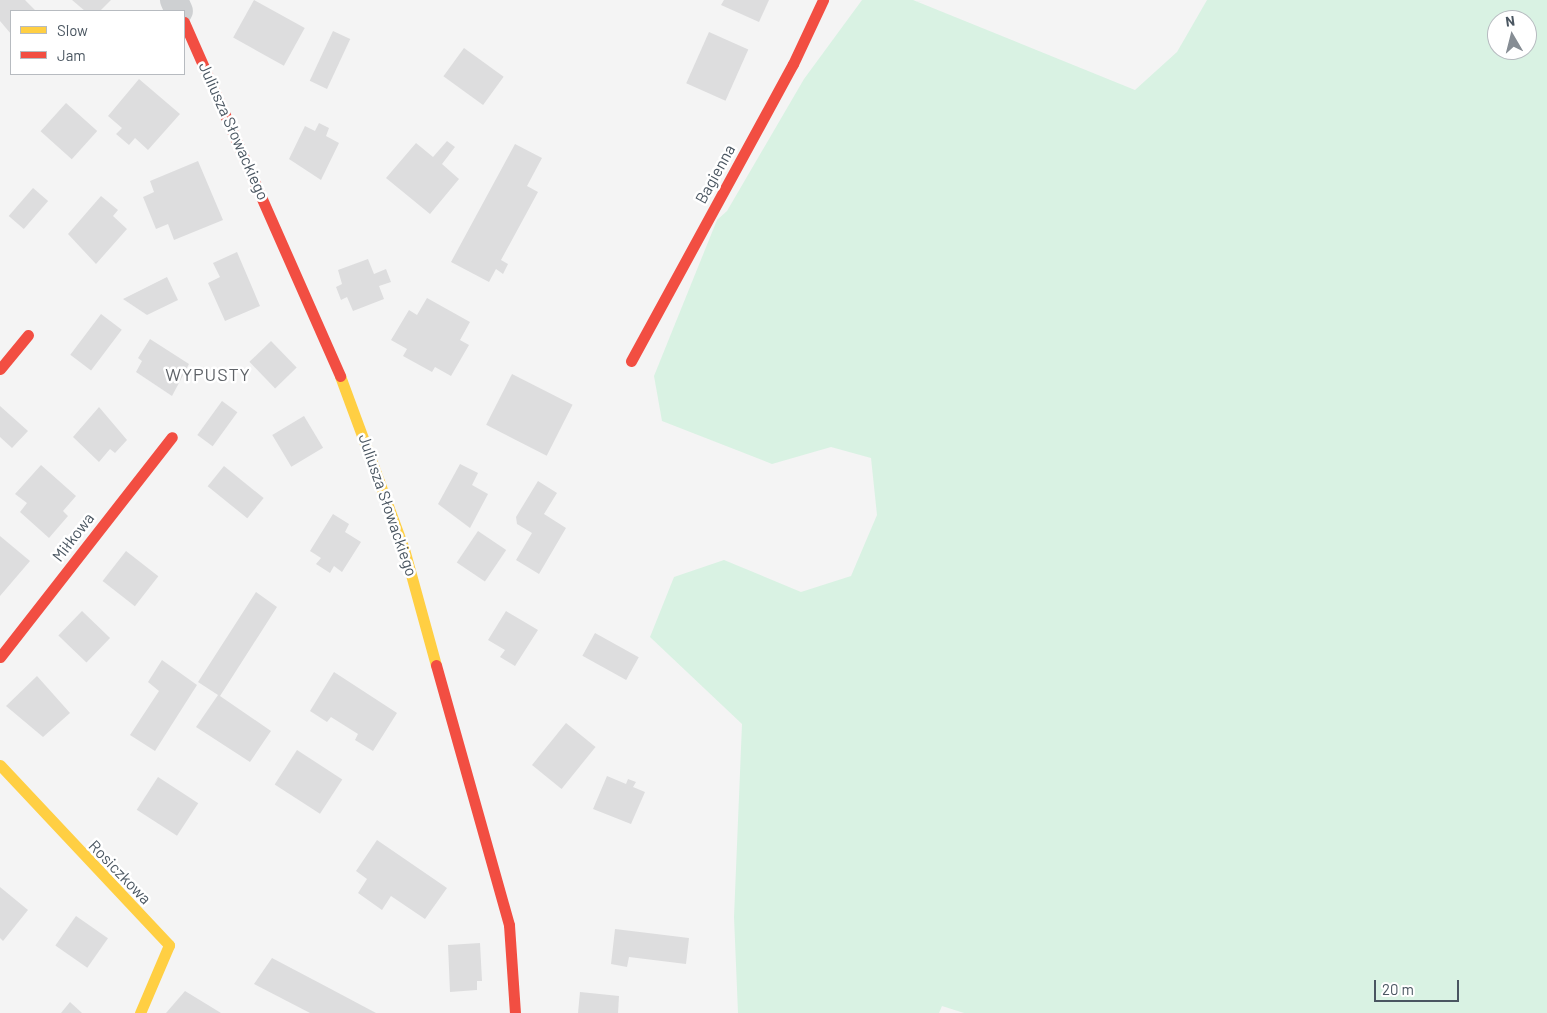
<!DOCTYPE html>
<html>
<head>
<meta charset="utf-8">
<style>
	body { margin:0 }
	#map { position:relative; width:1547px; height:1013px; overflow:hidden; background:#f4f4f4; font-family:Barlow,sans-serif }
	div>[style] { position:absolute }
	.green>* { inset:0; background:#d9f2e3 }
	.building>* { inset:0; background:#ddddde; transform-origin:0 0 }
	.street>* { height:28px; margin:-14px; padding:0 14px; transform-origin:14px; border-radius:14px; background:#ced0d2 }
	.slow>* { height:11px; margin:-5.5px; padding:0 5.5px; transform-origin:5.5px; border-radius:5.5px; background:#ffcf43 }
	.jam>* { height:11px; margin:-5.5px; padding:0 5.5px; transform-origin:5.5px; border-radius:5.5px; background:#f24e42 }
	span { translate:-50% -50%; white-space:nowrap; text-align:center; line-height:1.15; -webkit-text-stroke:5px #fff; paint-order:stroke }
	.street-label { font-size:16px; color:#4a5661 }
	.neighbourhood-label { font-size:18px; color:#5f6368; letter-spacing:1px }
	.legend { position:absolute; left:10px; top:10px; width:175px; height:65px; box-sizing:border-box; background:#fff; border:1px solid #b7bbc0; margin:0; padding:6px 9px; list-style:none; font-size:15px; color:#4a5661 }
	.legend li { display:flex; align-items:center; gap:10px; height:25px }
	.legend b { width:25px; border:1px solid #b7bbc0 }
	.north { position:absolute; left:1487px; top:10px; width:50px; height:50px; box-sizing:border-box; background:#fff; border:1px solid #b7bbc0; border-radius:50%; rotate:352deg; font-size:14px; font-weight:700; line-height:20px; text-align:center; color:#4a5661 }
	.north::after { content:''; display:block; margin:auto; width:18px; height:22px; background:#868d94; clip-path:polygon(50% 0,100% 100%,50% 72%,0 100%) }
	.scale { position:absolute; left:1374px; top:980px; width:85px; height:22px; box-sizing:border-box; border:2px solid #4a5661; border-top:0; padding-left:6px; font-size:15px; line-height:18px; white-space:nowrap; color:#4a5661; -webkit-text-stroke:4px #fff; paint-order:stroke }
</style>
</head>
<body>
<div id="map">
	<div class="green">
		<div style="clip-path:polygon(evenodd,862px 0,913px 0,1135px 90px,1177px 52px,1207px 0,1547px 0,1547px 1013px,964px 1013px,942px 1006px,939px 1013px,738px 1013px,734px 917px,742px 724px,650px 637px,674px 577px,724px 560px,801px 592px,851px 576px,877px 515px,871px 458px,831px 447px,772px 464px,662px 421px,654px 376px,717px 220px,727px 211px,804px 79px,862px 0,1497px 20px,1527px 20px,1527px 50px,1497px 50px,1497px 20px)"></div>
	</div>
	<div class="building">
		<div style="clip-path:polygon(0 0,25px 0,36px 11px,11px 11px,11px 34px,0 21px)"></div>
		<div style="clip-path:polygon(72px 0,111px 0,100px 11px,85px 11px)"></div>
		<div style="left:254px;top:0;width:58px;height:43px;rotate:29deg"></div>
		<div style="clip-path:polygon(724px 0,769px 0,759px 22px,721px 5px)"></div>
		<div style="left:333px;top:31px;width:19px;height:55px;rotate:25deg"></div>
		<div style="left:709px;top:32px;width:43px;height:56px;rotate:24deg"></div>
		<div style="left:464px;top:48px;width:49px;height:35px;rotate:36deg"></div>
		<div style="clip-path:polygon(139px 79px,180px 114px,148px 150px,135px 138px,129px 145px,116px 134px,122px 128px,108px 116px)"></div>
		<div style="left:66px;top:103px;width:42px;height:38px;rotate:42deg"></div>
		<div style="clip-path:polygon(319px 123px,329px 128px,326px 136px,339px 143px,321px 180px,289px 159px,305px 126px,315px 131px)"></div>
		<div style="clip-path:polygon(447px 141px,455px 147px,442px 164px,459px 179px,430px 214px,386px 178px,416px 143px,433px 157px)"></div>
		<div style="clip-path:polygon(515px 144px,542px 158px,527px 186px,538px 192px,501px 260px,508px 264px,503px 274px,496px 269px,489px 282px,451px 262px)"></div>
		<div style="clip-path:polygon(198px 161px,223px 220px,174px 240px,168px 224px,156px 229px,143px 197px,154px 192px,150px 181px)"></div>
		<div style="left:33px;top:188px;width:20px;height:37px;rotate:41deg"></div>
		<div style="clip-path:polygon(101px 196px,118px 210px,113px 216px,127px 229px,96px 264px,68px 234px)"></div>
		<div style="clip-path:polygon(237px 252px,260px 306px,225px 321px,208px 283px,220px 277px,213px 263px)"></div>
		<div style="clip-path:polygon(368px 259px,374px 274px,386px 269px,391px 282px,379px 286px,384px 299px,353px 311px,347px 297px,341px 300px,336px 287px,342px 284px,338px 270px)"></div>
		<div style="clip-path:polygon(167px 277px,178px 300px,147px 315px,123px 299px)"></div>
		<div style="clip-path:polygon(427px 298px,470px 322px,460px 340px,469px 345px,451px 376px,435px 367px,432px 372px,403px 356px,407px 349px,391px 340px,409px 310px,417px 315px)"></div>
		<div style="left:101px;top:314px;width:26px;height:51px;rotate:37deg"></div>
		<div style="clip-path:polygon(150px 339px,189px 364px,172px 396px,136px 372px,142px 361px,138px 358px)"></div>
		<div style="left:271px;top:341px;width:37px;height:30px;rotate:46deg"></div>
		<div style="left:512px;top:374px;width:68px;height:57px;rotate:27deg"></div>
		<div style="left:222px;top:401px;width:19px;height:42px;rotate:36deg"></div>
		<div style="clip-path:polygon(0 406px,28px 431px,12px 448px,0 437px)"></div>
		<div style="clip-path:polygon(99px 407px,127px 440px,115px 453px,110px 449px,99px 462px,73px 437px)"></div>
		<div style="left:304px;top:416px;width:37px;height:37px;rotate:59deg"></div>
		<div style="clip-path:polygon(460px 464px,478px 473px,472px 485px,488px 494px,470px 528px,438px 504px)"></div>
		<div style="clip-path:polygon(41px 465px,76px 496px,63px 511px,68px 516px,49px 538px,20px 512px,27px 503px,15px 494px)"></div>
		<div style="left:224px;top:466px;width:51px;height:26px;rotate:39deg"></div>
		<div style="clip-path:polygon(538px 481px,557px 493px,544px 514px,566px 528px,539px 574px,516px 560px,532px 533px,517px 524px,516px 517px)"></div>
		<div style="clip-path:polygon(333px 514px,349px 524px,345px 532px,361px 542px,342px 572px,334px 566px,330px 573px,316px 564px,321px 558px,310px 551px)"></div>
		<div style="left:478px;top:531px;width:34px;height:38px;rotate:34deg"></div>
		<div style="clip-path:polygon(0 536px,30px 561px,0 596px)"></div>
		<div style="left:126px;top:551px;width:41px;height:38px;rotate:38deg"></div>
		<div style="clip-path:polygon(256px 592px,277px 607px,220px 696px,271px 731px,250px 762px,196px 727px,218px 695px,198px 682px)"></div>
		<div style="left:82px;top:611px;width:39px;height:34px;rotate:44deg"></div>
		<div style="clip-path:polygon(506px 611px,538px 630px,515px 666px,500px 657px,505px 650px,488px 640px)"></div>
		<div style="left:595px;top:633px;width:50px;height:26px;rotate:29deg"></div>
		<div style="clip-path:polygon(162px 660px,197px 685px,155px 751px,130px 735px,159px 691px,148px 682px)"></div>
		<div style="clip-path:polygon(334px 672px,397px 713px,373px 751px,355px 740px,358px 734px,331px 717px,327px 722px,310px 711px)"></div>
		<div style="clip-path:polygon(37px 676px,70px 713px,43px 737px,6px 706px)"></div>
		<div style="left:566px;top:723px;width:38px;height:54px;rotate:39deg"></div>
		<div style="left:297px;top:750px;width:54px;height:41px;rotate:33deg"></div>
		<div style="clip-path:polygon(607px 776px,626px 784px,628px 779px,636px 782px,633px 787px,645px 792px,631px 824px,593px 809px)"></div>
		<div style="left:158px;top:777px;width:48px;height:39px;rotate:33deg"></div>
		<div style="clip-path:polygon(377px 840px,447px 888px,425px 919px,391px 896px,382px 910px,358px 893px,367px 879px,356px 871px)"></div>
		<div style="clip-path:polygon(0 887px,28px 910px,3px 941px,0 938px)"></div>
		<div style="left:76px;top:916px;width:39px;height:36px;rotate:35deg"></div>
		<div style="clip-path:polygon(615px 929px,689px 938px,686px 964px,629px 957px,627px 967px,611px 964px)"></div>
		<div style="clip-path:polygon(480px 943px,482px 981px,477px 981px,477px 990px,450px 992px,448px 945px)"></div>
		<div style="clip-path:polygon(272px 958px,329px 988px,376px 1013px,310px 1013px,254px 984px)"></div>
		<div style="clip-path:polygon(185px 991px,221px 1013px,166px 1013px)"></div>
		<div style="clip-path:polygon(580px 992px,619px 996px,618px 1013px,578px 1013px)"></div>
		<div style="clip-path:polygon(70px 1002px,82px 1013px,61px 1013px)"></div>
	</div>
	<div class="street">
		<div style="left:174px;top:0;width:12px;rotate:66deg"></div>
	</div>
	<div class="slow">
		<div style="left:340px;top:376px;width:184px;rotate:69.7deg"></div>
		<div style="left:404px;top:549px;width:120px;rotate:74.6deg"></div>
		<div style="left:0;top:765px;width:247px;rotate:46.8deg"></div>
		<div style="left:169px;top:945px;width:74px;rotate:113.1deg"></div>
	</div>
	<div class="jam">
		<div style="left:184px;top:22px;width:387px;rotate:66.2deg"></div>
		<div style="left:631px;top:361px;width:338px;rotate:-61.4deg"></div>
		<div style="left:793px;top:64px;width:71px;rotate:-64.9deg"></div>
		<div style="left:0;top:369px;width:44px;rotate:-50.5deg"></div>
		<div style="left:0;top:657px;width:279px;rotate:-52deg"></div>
		<div style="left:436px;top:665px;width:270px;rotate:74.3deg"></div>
		<div style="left:509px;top:925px;width:88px;rotate:86.1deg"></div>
	</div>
	<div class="street-label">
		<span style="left:234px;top:131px;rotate:66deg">Juliusza Słowackiego</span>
		<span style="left:715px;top:174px;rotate:-61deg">Bagienna</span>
		<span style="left:388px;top:505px;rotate:71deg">Juliusza Słowackiego</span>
		<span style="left:73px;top:537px;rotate:-52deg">Miłkowa</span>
		<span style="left:120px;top:872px;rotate:46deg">Rosiczkowa</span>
	</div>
	<div class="neighbourhood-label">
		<span style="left:208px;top:374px">WYPUSTY</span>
	</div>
	<ul class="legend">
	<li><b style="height:6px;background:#ffcf43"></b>Slow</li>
	<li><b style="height:6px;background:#f24e42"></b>Jam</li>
	</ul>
	<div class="north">N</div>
	<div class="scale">20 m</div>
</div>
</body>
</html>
